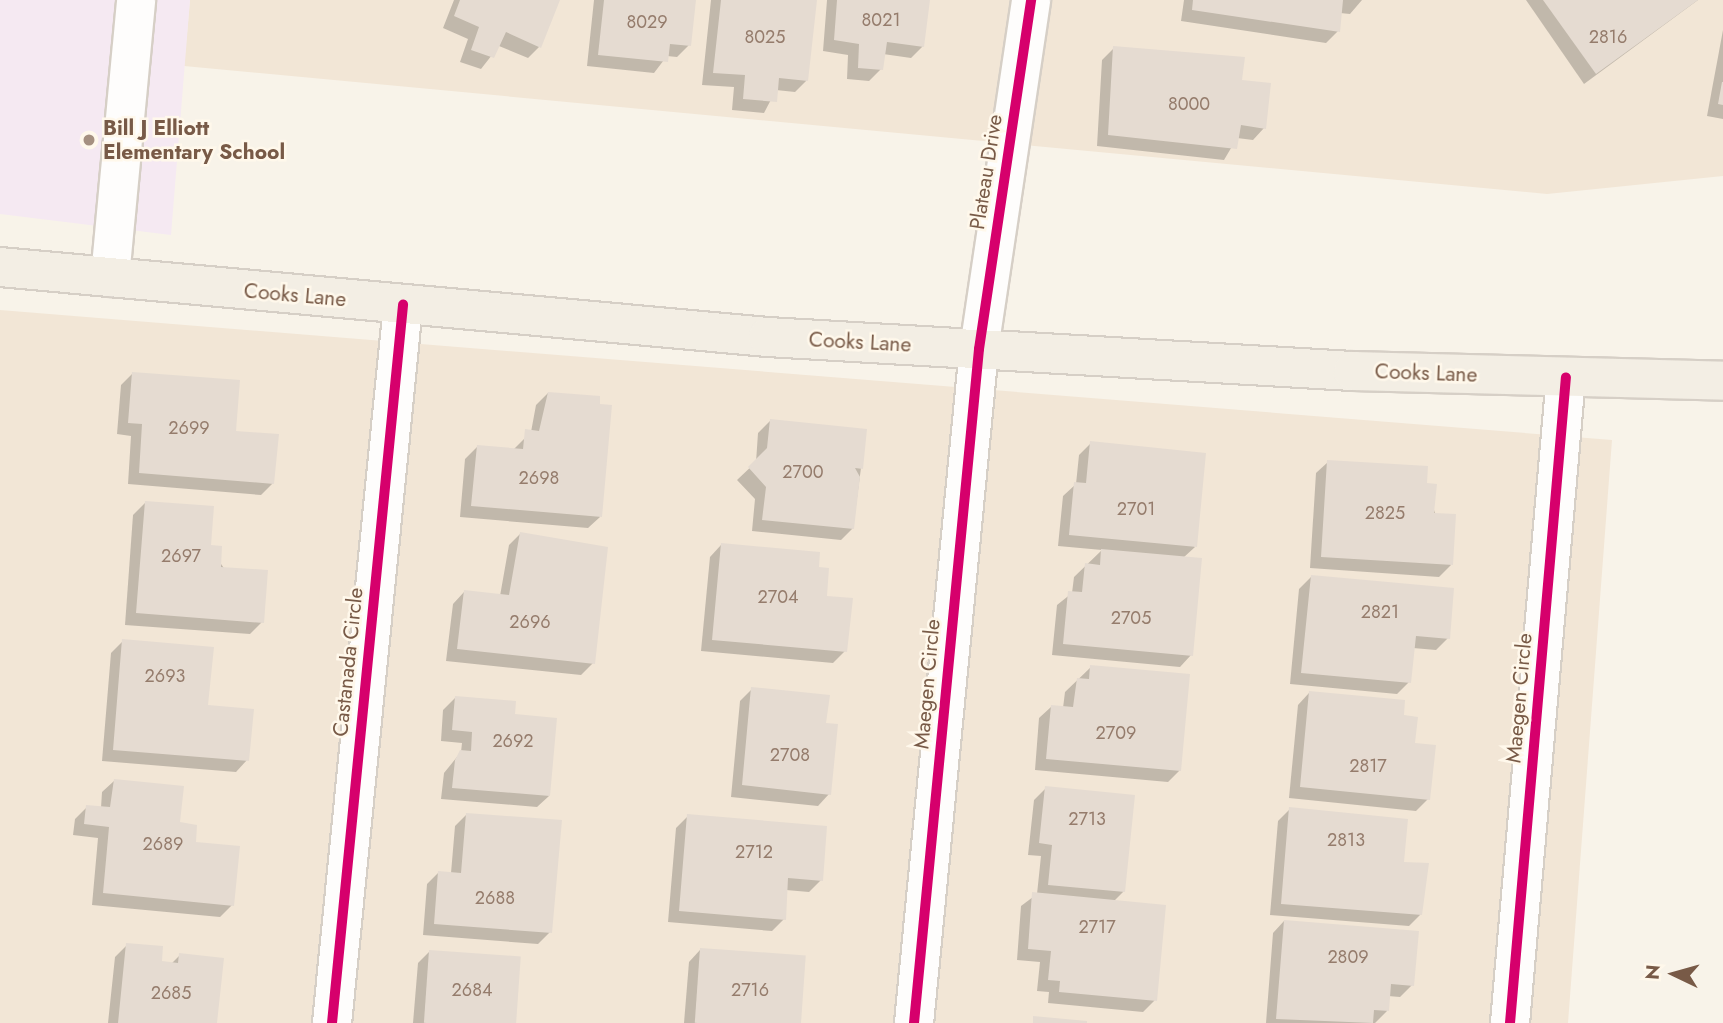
<!DOCTYPE html>
<html>
<head>
<meta charset="utf-8">
<style>
	body { margin:0 }
	#map { position:relative; width:1723px; height:1023px; overflow:hidden; background:#f8f3e9; font-family:Jost,sans-serif }
	div>[style] { position:absolute }
	.residential>* { inset:0; background:#f2e6d6 }
	.education>* { inset:0; background:#f5e9f2 }
	.shadow>* { inset:0; background:#0003 }
	.building>* { inset:0; background:#e5dbd1; transform-origin:0 0 }
	.roads { filter:drop-shadow(2px 0 #d6cfc6) drop-shadow(-2px 0 #d6cfc6) drop-shadow(0 2px #d6cfc6) drop-shadow(0 -2px #d6cfc6) }
	.minor>* { height:38px; margin:-19px; padding:0 19px; transform-origin:19px; border-radius:19px; background:#fefdfc }
	.major>* { height:38px; margin:-19px; padding:0 19px; transform-origin:19px; border-radius:19px; background:#f3eee4 }
	.cycleway>* { height:10px; margin:-5px; padding:0 5px; transform-origin:5px; border-radius:5px; background:#d6006c }
	.dots>* { width:19px; height:19px; translate:-50% -50%; box-sizing:border-box; border:4px solid #fff8eb; border-radius:50% }
	span { translate:-50% -50%; white-space:nowrap; text-align:center; line-height:1.15; -webkit-text-stroke:5px #fff8eb; paint-order:stroke }
	.number-label { font-size:18px; color:#957c6c }
	.number-label span { -webkit-text-stroke-width:0 }
	.poi-label { font-size:21px; color:#785a47; font-weight:700 }
	.left { translate:0 -50%; text-align:left }
	.street-label { font-size:21px; color:#785a47 }
	.north { position:absolute; left:1639px; top:939px; width:70px; height:70px; -webkit-text-stroke:5px #fff8eb; paint-order:stroke; rotate:275deg; font-size:19px; font-weight:700; line-height:28px; text-align:center; color:#785a47 }
	.north::after { content:''; display:block; margin:auto; width:24px; height:32px; background:#785a47; clip-path:polygon(50% 0,100% 100%,50% 72%,0 100%) }
</style>
</head>
<body>
<div id="map">
	<div class="residential">
		<div style="clip-path:polygon(190px 0,1723px 0,1723px 176px,1547px 194px,184px 66px)"></div>
		<div style="clip-path:polygon(0 310px,1612px 440px,1568px 1023px,0 1023px)"></div>
	</div>
	<div class="education">
		<div style="clip-path:polygon(0 0,190px 0,171px 235px,0 214px)"></div>
	</div>
	<div class="shadow">
		<div style="clip-path:polygon(454px 0,558px 0,539px 47px,528px 58px,499px 46px,481px 69px,460px 62px,468px 39px,443px 28px)"></div>
		<div style="clip-path:polygon(594px 0,694px 0,689px 45px,677px 57px,667px 56px,654px 73px,587px 66px)"></div>
		<div style="clip-path:polygon(711px 0,815px 0,807px 80px,795px 92px,776px 90px,764px 113px,732px 110px,734px 87px,702px 85px)"></div>
		<div style="clip-path:polygon(827px 0,928px 0,923px 46px,911px 58px,883px 54px,881px 69px,869px 81px,847px 79px,848px 55px,823px 51px)"></div>
		<div style="clip-path:polygon(1184px 0,1362px 0,1350px 14px,1340px 13px,1338px 31px,1326px 43px,1181px 21px)"></div>
		<div style="clip-path:polygon(1526px 0,1698px 0,1584px 84px)"></div>
		<div style="clip-path:polygon(1723px 30px,1723px 119px,1707px 116px)"></div>
		<div style="clip-path:polygon(1114px 48px,1240px 82px,1264px 128px,1253px 140px,1237px 138px,1224px 160px,1097px 146px,1102px 60px)"></div>
		<div style="clip-path:polygon(133px 373px,234px 433px,273px 483px,261px 495px,128px 484px,131px 436px,117px 434px,121px 385px)"></div>
		<div style="clip-path:polygon(548px 393px,600px 517px,588px 528px,460px 517px,465px 459px,477px 447px,513px 450px,531px 432px,536px 405px)"></div>
		<div style="clip-path:polygon(770px 421px,861px 468px,853px 528px,841px 540px,752px 531px,755px 499px,737px 480px,756px 462px,758px 433px)"></div>
		<div style="clip-path:polygon(1091px 443px,1195px 547px,1183px 558px,1191px 655px,1180px 667px,1052px 655px,1057px 605px,1072px 593px,1074px 577px,1102px 550px,1058px 546px,1063px 496px,1076px 484px,1079px 455px)"></div>
		<div style="clip-path:polygon(1328px 462px,1426px 484px,1451px 565px,1439px 577px,1310px 568px,1316px 473px)"></div>
		<div style="clip-path:polygon(145px 503px,209px 547px,262px 622px,250px 634px,125px 625px,133px 515px)"></div>
		<div style="clip-path:polygon(521px 533px,593px 663px,581px 675px,446px 661px,453px 604px,464px 592px,500px 596px,509px 545px)"></div>
		<div style="clip-path:polygon(721px 545px,817px 569px,845px 651px,833px 663px,701px 651px,710px 557px)"></div>
		<div style="clip-path:polygon(1311px 577px,1448px 638px,1436px 650px,1413px 648px,1409px 682px,1397px 694px,1290px 684px,1299px 589px)"></div>
		<div style="clip-path:polygon(123px 641px,247px 760px,236px 772px,102px 761px,111px 653px)"></div>
		<div style="clip-path:polygon(1091px 667px,1180px 770px,1168px 782px,1035px 770px,1039px 718px,1051px 707px,1063px 708px,1065px 692px)"></div>
		<div style="clip-path:polygon(752px 689px,824px 724px,829px 794px,818px 806px,731px 797px,740px 701px)"></div>
		<div style="clip-path:polygon(1309px 693px,1402px 717px,1428px 799px,1416px 811px,1289px 798px,1298px 705px)"></div>
		<div style="clip-path:polygon(455px 698px,513px 716px,549px 796px,537px 807px,441px 799px,444px 773px,461px 752px,462px 743px,441px 741px,443px 710px)"></div>
		<div style="clip-path:polygon(114px 781px,178px 824px,194px 844px,232px 905px,220px 917px,92px 905px,98px 838px,73px 835px,75px 819px,87px 807px,101px 808px,102px 792px)"></div>
		<div style="clip-path:polygon(1046px 788px,1124px 891px,1113px 902px,1155px 1000px,1143px 1012px,1048px 1003px,1049px 992px,1037px 991px,1040px 962px,1017px 960px,1021px 906px,1037px 894px,1041px 856px,1028px 855px,1034px 800px)"></div>
		<div style="clip-path:polygon(1290px 809px,1402px 864px,1421px 914px,1409px 926px,1270px 915px,1278px 821px)"></div>
		<div style="clip-path:polygon(467px 814px,550px 932px,538px 944px,423px 935px,427px 884px,439px 872px,451px 873px,455px 826px)"></div>
		<div style="clip-path:polygon(688px 816px,821px 880px,809px 892px,786px 890px,784px 919px,772px 931px,668px 922px,676px 828px)"></div>
		<div style="clip-path:polygon(1284px 921px,1412px 985px,1400px 997px,1388px 996px,1387px 1011px,1375px 1023px,1266px 1023px,1273px 933px)"></div>
		<div style="clip-path:polygon(127px 945px,160px 963px,171px 964px,180px 955px,216px 1023px,108px 1023px,115px 957px)"></div>
		<div style="clip-path:polygon(700px 950px,799px 1023px,684px 1023px,689px 962px)"></div>
		<div style="clip-path:polygon(430px 951px,514px 1023px,413px 1023px,418px 963px)"></div>
	</div>
	<div class="building">
		<div style="clip-path:polygon(460px 0,560px 0,541px 48px,506px 32px,494px 58px,471px 50px,479px 27px,454px 16px)"></div>
		<div style="clip-path:polygon(604px 0,696px 0,691px 46px,670px 44px,668px 62px,598px 55px)"></div>
		<div style="clip-path:polygon(721px 0,817px 0,808px 81px,779px 78px,777px 102px,743px 99px,745px 75px,713px 73px)"></div>
		<div style="clip-path:polygon(837px 0,930px 0,924px 47px,887px 42px,883px 70px,858px 68px,859px 44px,834px 40px)"></div>
		<div style="clip-path:polygon(1193px 0,1343px 0,1340px 32px,1192px 10px)"></div>
		<div style="clip-path:polygon(1543px 0,1698px 0,1596px 74px)"></div>
		<div style="clip-path:polygon(1113px 46px,1245px 57px,1242px 80px,1271px 83px,1266px 129px,1241px 125px,1237px 149px,1108px 135px)"></div>
		<div style="clip-path:polygon(1722px 82px,1723px 82px,1723px 105px,1718px 104px)"></div>
		<div style="clip-path:polygon(132px 372px,240px 380px,236px 431px,279px 434px,274px 484px,139px 473px,142px 424px,128px 423px)"></div>
		<div style="clip-path:polygon(548px 392px,600px 396px,600px 404px,612px 405px,602px 517px,471px 506px,477px 445px,523px 449px,525px 429px,539px 431px)"></div>
		<div style="clip-path:polygon(770px 419px,867px 429px,863px 469px,855px 468px,860px 477px,854px 529px,762px 520px,766px 487px,748px 467px,767px 448px)"></div>
		<div style="clip-path:polygon(1090px 441px,1206px 453px,1197px 547px,1069px 535px,1074px 482px,1086px 483px)"></div>
		<div style="clip-path:polygon(1327px 460px,1428px 466px,1427px 483px,1437px 484px,1434px 513px,1456px 514px,1453px 565px,1321px 557px)"></div>
		<div style="clip-path:polygon(145px 501px,214px 506px,211px 545px,222px 546px,221px 567px,268px 570px,264px 623px,136px 613px)"></div>
		<div style="clip-path:polygon(520px 532px,608px 547px,595px 664px,457px 649px,464px 590px,509px 595px)"></div>
		<div style="clip-path:polygon(721px 543px,820px 552px,819px 567px,829px 568px,827px 596px,853px 598px,847px 652px,712px 640px)"></div>
		<div style="clip-path:polygon(1101px 549px,1202px 558px,1193px 656px,1063px 644px,1068px 591px,1082px 592px,1085px 563px,1100px 565px)"></div>
		<div style="clip-path:polygon(1311px 575px,1454px 588px,1450px 639px,1416px 636px,1411px 683px,1301px 673px)"></div>
		<div style="clip-path:polygon(122px 639px,214px 647px,208px 705px,254px 709px,249px 761px,113px 750px)"></div>
		<div style="clip-path:polygon(1090px 665px,1190px 674px,1181px 771px,1046px 759px,1051px 705px,1073px 707px,1077px 678px,1089px 679px)"></div>
		<div style="clip-path:polygon(751px 687px,830px 695px,826px 723px,838px 724px,831px 795px,742px 785px)"></div>
		<div style="clip-path:polygon(1309px 691px,1405px 700px,1404px 715px,1418px 717px,1415px 743px,1436px 745px,1430px 800px,1300px 787px)"></div>
		<div style="clip-path:polygon(455px 696px,516px 701px,515px 714px,557px 718px,550px 796px,452px 788px,455px 760px,460px 750px,471px 751px,472px 732px,452px 730px)"></div>
		<div style="clip-path:polygon(114px 779px,184px 786px,180px 822px,197px 825px,196px 842px,240px 846px,234px 906px,103px 893px,109px 827px,84px 824px,86px 805px,110px 807px)"></div>
		<div style="clip-path:polygon(1045px 786px,1135px 795px,1125px 892px,1048px 885px,1052px 845px,1039px 843px)"></div>
		<div style="clip-path:polygon(1289px 807px,1408px 819px,1404px 862px,1429px 863px,1422px 915px,1281px 904px)"></div>
		<div style="clip-path:polygon(466px 813px,562px 820px,552px 933px,434px 924px,438px 871px,461px 873px)"></div>
		<div style="clip-path:polygon(687px 814px,827px 826px,823px 881px,788px 878px,786px 920px,679px 911px)"></div>
		<div style="clip-path:polygon(1032px 892px,1166px 905px,1157px 1001px,1059px 992px,1060px 981px,1048px 980px,1051px 951px,1028px 949px)"></div>
		<div style="clip-path:polygon(1284px 920px,1419px 931px,1414px 986px,1391px 984px,1389px 1011px,1374px 1010px,1373px 1023px,1276px 1019px)"></div>
		<div style="clip-path:polygon(126px 943px,163px 946px,162px 961px,178px 963px,179px 953px,224px 958px,217px 1023px,118px 1023px)"></div>
		<div style="left:700px;top:948px;width:106px;height:75px;rotate:4deg"></div>
		<div style="left:429px;top:950px;width:92px;height:73px;rotate:4deg"></div>
		<div style="clip-path:polygon(1033px 1016px,1087px 1021px,1087px 1023px,1033px 1023px)"></div>
	</div>
	<div class="roads">
		<div class="minor">
			<div style="left:110px;top:277px;width:278px;rotate:-84.6deg"></div>
			<div style="left:332px;top:1023px;width:722px;rotate:-84.35deg"></div>
			<div style="left:914px;top:1023px;width:677px;rotate:-84.49deg"></div>
			<div style="left:979px;top:349px;width:353px;rotate:-81.5deg"></div>
			<div style="left:1510px;top:1023px;width:648px;rotate:-85.05deg"></div>
		</div>
		<div class="major">
			<div style="left:0;top:267px;width:771px;rotate:5.21deg"></div>
			<div style="left:768px;top:337px;width:586px;rotate:3.33deg"></div>
			<div style="left:1353px;top:371px;width:370px;rotate:1.5deg"></div>
		</div>
	</div>
	<div class="cycleway">
		<div style="left:332px;top:1023px;width:722px;rotate:-84.35deg"></div>
		<div style="left:914px;top:1023px;width:677px;rotate:-84.49deg"></div>
		<div style="left:979px;top:349px;width:353px;rotate:-81.5deg"></div>
		<div style="left:1510px;top:1023px;width:648px;rotate:-85.05deg"></div>
	</div>
	<div class="dots">
		<div style="left:89px;top:140px;background:#a59080"></div>
	</div>
	<div class="number-label">
		<span style="left:881px;top:20px">8021</span>
		<span style="left:647px;top:22px">8029</span>
		<span style="left:765px;top:37px">8025</span>
		<span style="left:1608px;top:37px">2816</span>
		<span style="left:1189px;top:104px">8000</span>
		<span style="left:189px;top:428px">2699</span>
		<span style="left:803px;top:472px">2700</span>
		<span style="left:539px;top:478px">2698</span>
		<span style="left:1136px;top:509px">2701</span>
		<span style="left:1385px;top:513px">2825</span>
		<span style="left:181px;top:556px">2697</span>
		<span style="left:778px;top:597px">2704</span>
		<span style="left:1380px;top:612px">2821</span>
		<span style="left:1131px;top:618px">2705</span>
		<span style="left:530px;top:622px">2696</span>
		<span style="left:165px;top:676px">2693</span>
		<span style="left:1116px;top:733px">2709</span>
		<span style="left:513px;top:741px">2692</span>
		<span style="left:790px;top:755px">2708</span>
		<span style="left:1368px;top:766px">2817</span>
		<span style="left:1087px;top:819px">2713</span>
		<span style="left:1346px;top:840px">2813</span>
		<span style="left:163px;top:844px">2689</span>
		<span style="left:754px;top:852px">2712</span>
		<span style="left:495px;top:898px">2688</span>
		<span style="left:1097px;top:927px">2717</span>
		<span style="left:1348px;top:957px">2809</span>
		<span style="left:472px;top:990px">2684</span>
		<span style="left:750px;top:990px">2716</span>
		<span style="left:171px;top:993px">2685</span>
	</div>
	<div class="poi-label">
		<span class="left" style="left:103px;top:140px">Bill J Elliott<br>Elementary School</span>
	</div>
	<div class="street-label">
		<span style="left:986px;top:172px;rotate:-81deg">Plateau Drive</span>
		<span style="left:295px;top:295px;rotate:5deg">Cooks Lane</span>
		<span style="left:860px;top:342px;rotate:3deg">Cooks Lane</span>
		<span style="left:1426px;top:373px;rotate:2deg">Cooks Lane</span>
		<span style="left:348px;top:662px;rotate:-84deg">Castanada Circle</span>
		<span style="left:927px;top:684px;rotate:-85deg">Maegen Circle</span>
		<span style="left:1519px;top:698px;rotate:-85deg">Maegen Circle</span>
	</div>
	<div class="north">N</div>
</div>
</body>
</html>
